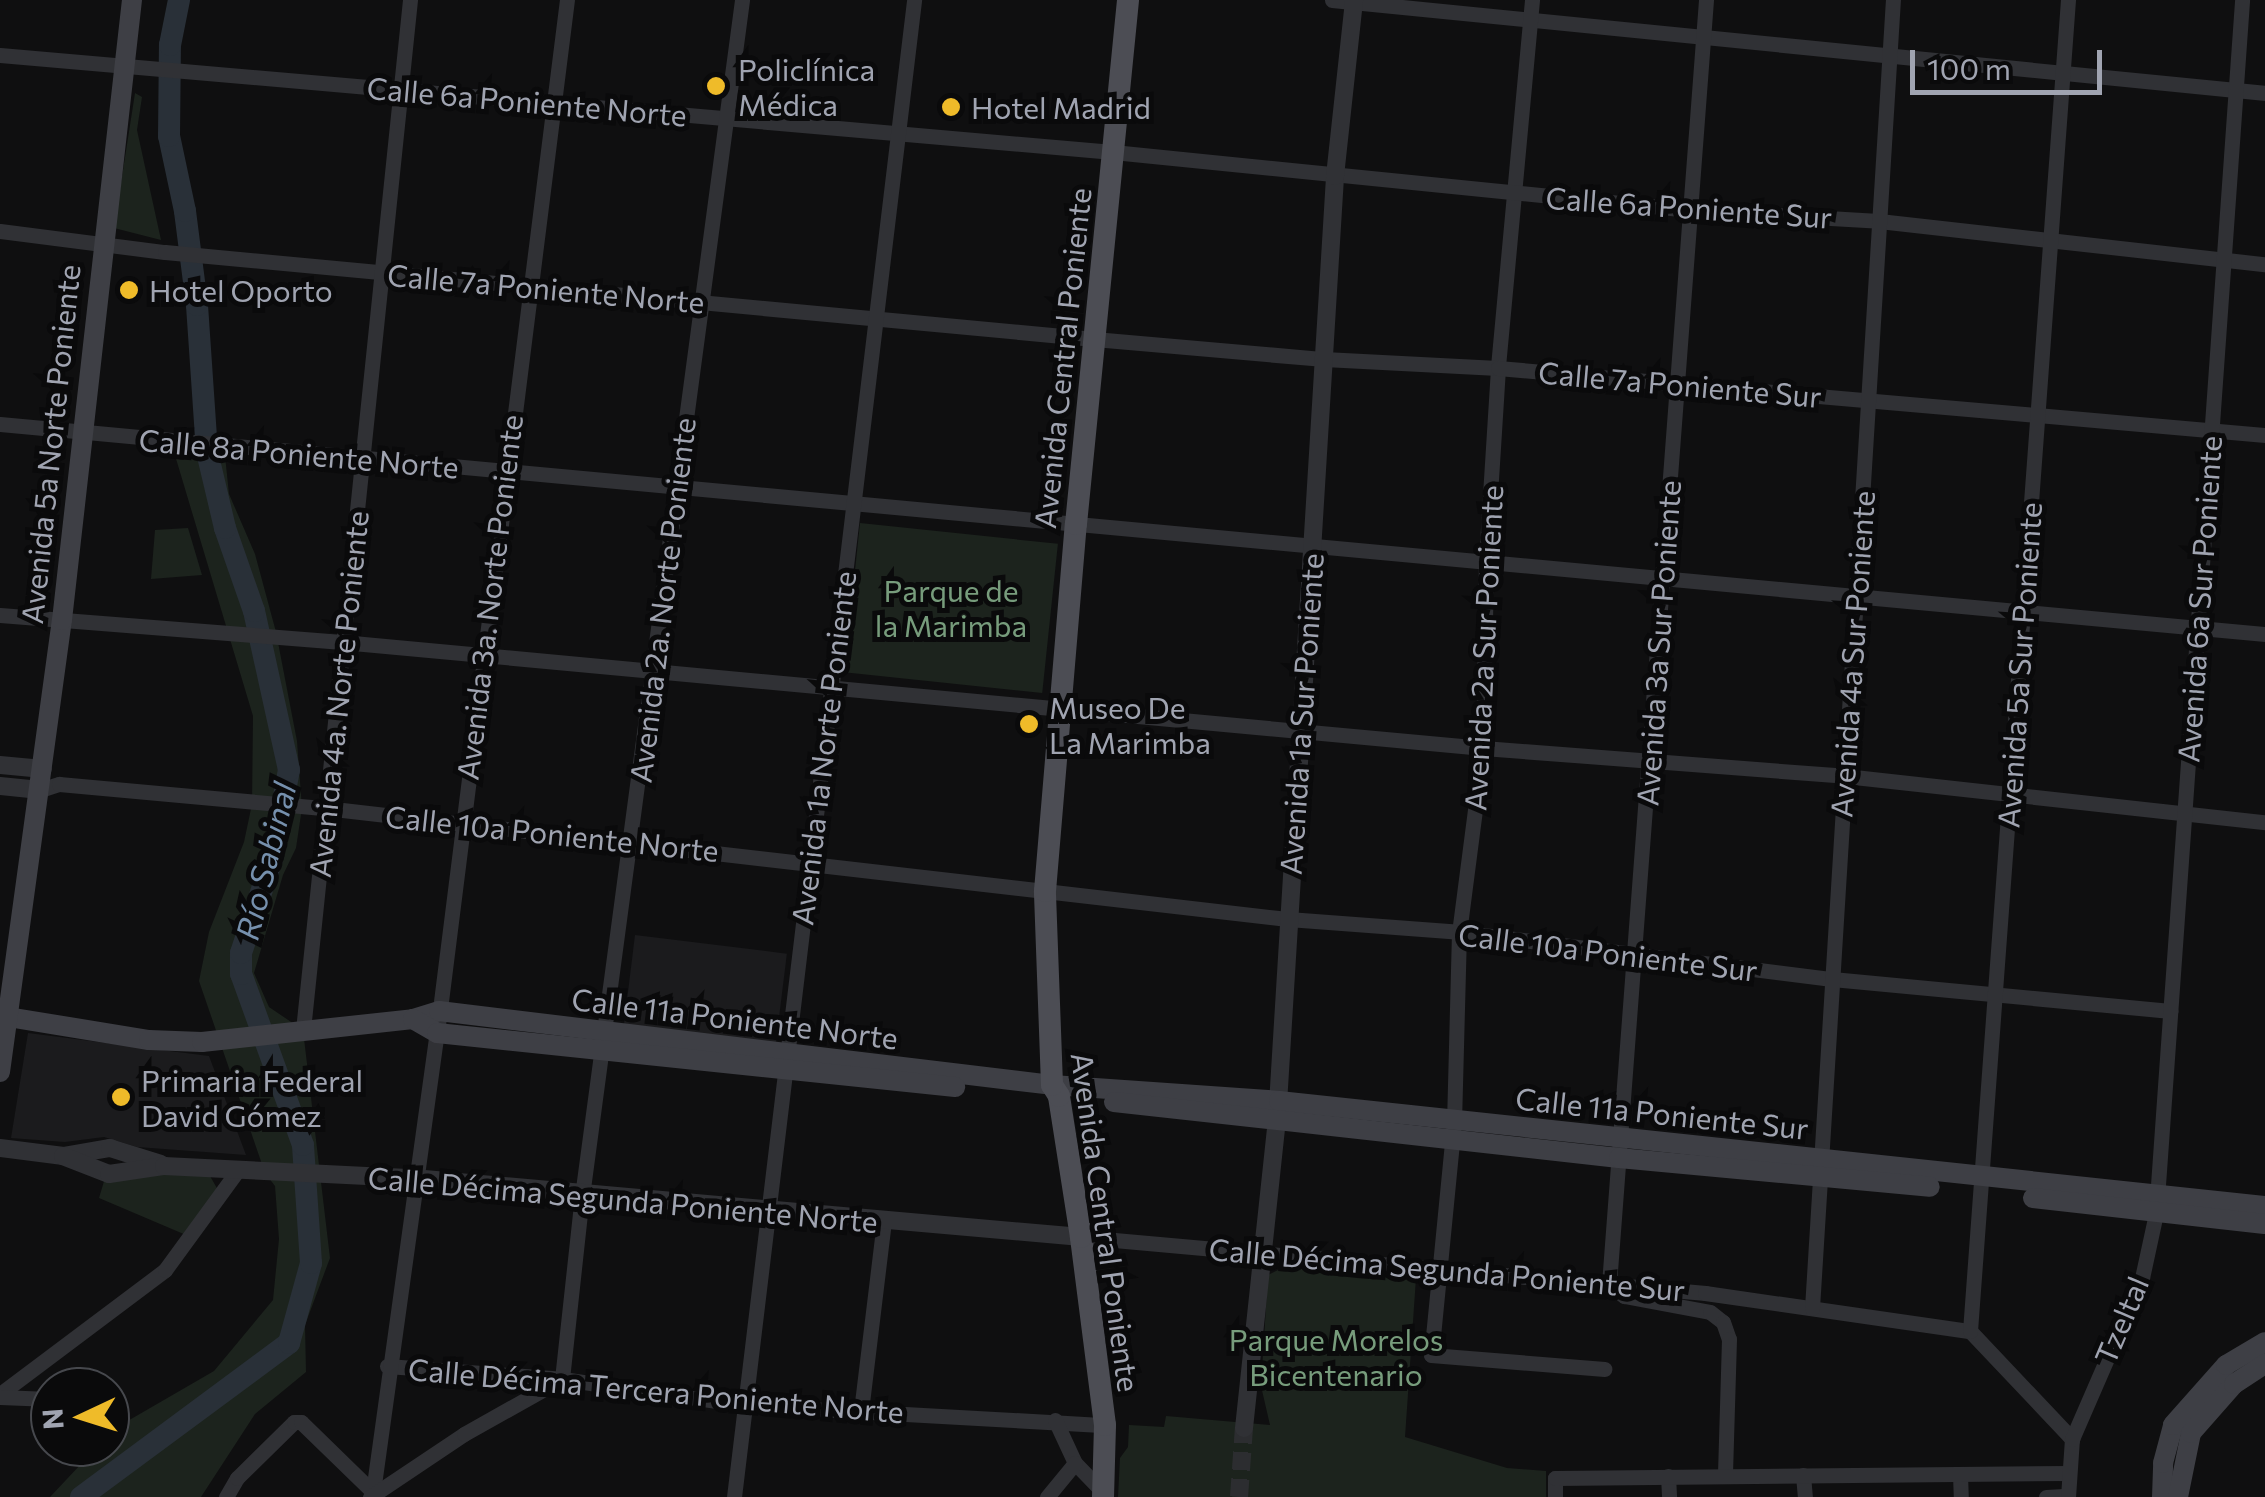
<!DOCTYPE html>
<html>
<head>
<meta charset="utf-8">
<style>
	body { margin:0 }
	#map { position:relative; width:2265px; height:1497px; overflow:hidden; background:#0f0f10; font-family:Commissioner,sans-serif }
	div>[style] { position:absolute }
	.built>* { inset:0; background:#1b1b1d; transform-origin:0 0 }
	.green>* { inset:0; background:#1c231d; transform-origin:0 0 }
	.river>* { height:22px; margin:-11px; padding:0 11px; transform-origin:11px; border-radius:11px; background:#293038 }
	.tertiary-tunnel>* { height:18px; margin-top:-9px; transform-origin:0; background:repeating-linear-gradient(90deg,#2c2d30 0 18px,transparent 0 27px) }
	.minor>* { height:15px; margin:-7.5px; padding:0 7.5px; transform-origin:7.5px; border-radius:7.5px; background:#303135 }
	.tertiary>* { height:18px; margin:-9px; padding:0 9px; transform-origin:9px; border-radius:9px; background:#303135 }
	.secondary>* { height:20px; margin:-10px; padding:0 10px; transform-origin:10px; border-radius:10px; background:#3e3f45 }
	.primary>* { height:22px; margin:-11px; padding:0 11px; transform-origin:11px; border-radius:11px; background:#4c4d54 }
	.dots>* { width:28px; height:28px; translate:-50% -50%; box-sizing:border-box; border:5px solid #0a0a0b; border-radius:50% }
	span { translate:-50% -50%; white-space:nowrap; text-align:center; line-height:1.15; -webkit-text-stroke:10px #0a0a0b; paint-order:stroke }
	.poi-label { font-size:30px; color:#a0a4b1 }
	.left { translate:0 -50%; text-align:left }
	.street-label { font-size:30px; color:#a0a4b1 }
	.park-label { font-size:30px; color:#779c7c }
	.water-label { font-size:32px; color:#7690ad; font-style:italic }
	.north { position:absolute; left:30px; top:1367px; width:100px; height:100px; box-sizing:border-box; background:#0a0a0b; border:2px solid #46484d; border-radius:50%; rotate:266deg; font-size:28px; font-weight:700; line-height:40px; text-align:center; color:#a0a4b1 }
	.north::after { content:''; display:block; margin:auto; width:35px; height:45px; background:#efbb29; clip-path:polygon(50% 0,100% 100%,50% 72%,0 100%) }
	.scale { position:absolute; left:1910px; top:50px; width:192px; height:45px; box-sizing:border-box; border:5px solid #a0a4b1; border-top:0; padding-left:12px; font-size:30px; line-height:35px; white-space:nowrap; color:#a0a4b1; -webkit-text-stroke:8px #0a0a0b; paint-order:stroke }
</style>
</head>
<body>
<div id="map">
	<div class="built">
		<div style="left:635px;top:935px;width:153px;height:90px;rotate:7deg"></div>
		<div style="clip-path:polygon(28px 1033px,209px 1056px,246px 1155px,137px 1147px,104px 1137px,65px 1142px,11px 1138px)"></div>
	</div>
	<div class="green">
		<div style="clip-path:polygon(135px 93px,142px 97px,137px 130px,161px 240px,114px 228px)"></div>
		<div style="clip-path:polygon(171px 442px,224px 446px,229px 494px,255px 554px,276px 632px,297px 741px,302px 808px,296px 848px,283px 875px,254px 973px,269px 1007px,303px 1030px,330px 1258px,305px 1325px,306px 1372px,255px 1414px,201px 1497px,50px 1497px,97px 1447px,110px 1447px,110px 1434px,119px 1426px,214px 1371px,273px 1300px,279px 1239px,275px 1186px,265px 1173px,199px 981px,209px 932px,244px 842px,252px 804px,253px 716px)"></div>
		<div style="left:860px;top:523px;width:199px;height:150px;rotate:6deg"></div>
		<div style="clip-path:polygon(188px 528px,202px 575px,151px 579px,155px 530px)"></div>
		<div style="clip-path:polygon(162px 1170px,210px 1176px,218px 1190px,186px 1235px,99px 1198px,105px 1178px)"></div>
		<div style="clip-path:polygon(1284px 1267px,1416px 1278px,1405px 1437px,1507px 1468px,1546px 1471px,1546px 1497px,1118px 1497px,1120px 1458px,1128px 1447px,1129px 1425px,1164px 1427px,1166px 1416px,1270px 1425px,1261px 1386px,1268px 1275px)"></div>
	</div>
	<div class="river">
		<div style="left:81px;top:1497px;width:259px;rotate:-36.5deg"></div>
		<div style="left:289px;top:1343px;width:83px;rotate:-74.6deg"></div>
		<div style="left:311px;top:1263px;width:118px;rotate:-93.9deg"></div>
		<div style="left:303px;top:1145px;width:182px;rotate:-109.9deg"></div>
		<div style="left:241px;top:974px;width:21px;rotate:-90deg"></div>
		<div style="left:241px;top:953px;width:99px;rotate:-71.7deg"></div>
		<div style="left:272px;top:859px;width:91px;rotate:-79.2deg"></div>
		<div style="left:289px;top:770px;width:163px;rotate:-102.4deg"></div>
		<div style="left:254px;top:611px;width:88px;rotate:-109.3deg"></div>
		<div style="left:225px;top:528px;width:78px;rotate:-103.3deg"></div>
		<div style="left:207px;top:452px;width:147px;rotate:-93.9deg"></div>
		<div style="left:197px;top:305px;width:95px;rotate:-97.3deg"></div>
		<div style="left:185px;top:211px;width:77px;rotate:-102deg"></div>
		<div style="left:169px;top:136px;width:91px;rotate:-89.4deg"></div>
		<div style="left:170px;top:45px;width:46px;rotate:-78.7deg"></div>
	</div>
	<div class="tertiary-tunnel">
		<div style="left:1239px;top:1497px;width:69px;rotate:-85.9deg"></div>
	</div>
	<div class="minor">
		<div style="left:1332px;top:0;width:938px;rotate:5.69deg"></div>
		<div style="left:1532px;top:0;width:370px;rotate:95.3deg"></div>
		<div style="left:1498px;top:368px;width:191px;rotate:93.6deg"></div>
		<div style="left:1486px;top:559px;width:189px;rotate:90.9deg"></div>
		<div style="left:1483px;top:748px;width:186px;rotate:97.4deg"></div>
		<div style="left:1459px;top:932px;width:190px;rotate:91.5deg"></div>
		<div style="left:1454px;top:1122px;width:234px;rotate:95.6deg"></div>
		<div style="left:1431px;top:1355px;width:174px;rotate:4.6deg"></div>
		<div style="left:1706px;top:0;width:1289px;rotate:94.32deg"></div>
		<div style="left:1609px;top:1285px;width:19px;rotate:36deg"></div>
		<div style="left:1624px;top:1296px;width:87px;rotate:10.5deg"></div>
		<div style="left:1710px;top:1312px;width:16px;rotate:38deg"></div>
		<div style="left:1723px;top:1322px;width:18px;rotate:71deg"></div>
		<div style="left:1729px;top:1339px;width:136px;rotate:91.7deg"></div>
		<div style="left:0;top:55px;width:1117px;rotate:4.98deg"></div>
		<div style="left:1113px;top:152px;width:580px;rotate:5.74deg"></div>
		<div style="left:1690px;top:210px;width:189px;rotate:3.3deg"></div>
		<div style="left:1879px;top:221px;width:388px;rotate:6.4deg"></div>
		<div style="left:0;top:231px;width:166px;rotate:7.3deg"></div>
		<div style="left:165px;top:252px;width:933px;rotate:5.35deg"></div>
		<div style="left:1094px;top:339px;width:231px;rotate:5deg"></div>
		<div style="left:1324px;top:359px;width:174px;rotate:3deg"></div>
		<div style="left:1498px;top:368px;width:770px;rotate:4.99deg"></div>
		<div style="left:0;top:424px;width:2275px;rotate:5.3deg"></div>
		<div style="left:0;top:615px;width:343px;rotate:4.5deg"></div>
		<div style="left:342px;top:642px;width:1146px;rotate:5.31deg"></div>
		<div style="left:1483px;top:748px;width:363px;rotate:4.4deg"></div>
		<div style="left:1845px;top:776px;width:423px;rotate:6.3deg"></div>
		<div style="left:40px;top:790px;width:20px;rotate:-18deg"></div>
		<div style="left:59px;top:784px;width:267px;rotate:5.2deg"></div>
		<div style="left:325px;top:808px;width:969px;rotate:6.58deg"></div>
		<div style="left:1288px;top:919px;width:171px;rotate:4.3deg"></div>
		<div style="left:1459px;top:932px;width:376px;rotate:7.2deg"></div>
		<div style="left:1832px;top:979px;width:340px;rotate:5.4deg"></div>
		<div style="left:303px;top:1030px;width:1036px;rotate:-84.07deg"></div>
		<div style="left:1081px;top:1237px;width:627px;rotate:5.13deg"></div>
		<div style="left:1705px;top:1293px;width:268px;rotate:8.2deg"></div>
		<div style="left:1970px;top:1331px;width:149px;rotate:46.6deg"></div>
		<div style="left:1812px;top:1308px;width:1311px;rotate:-86.46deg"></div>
		<div style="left:1970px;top:1331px;width:1335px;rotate:-85.79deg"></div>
		<div style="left:387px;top:1366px;width:175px;rotate:4.2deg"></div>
		<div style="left:562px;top:1379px;width:185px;rotate:8.1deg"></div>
		<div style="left:745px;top:1405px;width:361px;rotate:3.2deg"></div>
		<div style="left:562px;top:1379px;width:184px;rotate:-83.8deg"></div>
		<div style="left:582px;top:1196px;width:1207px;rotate:-82.38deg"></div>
		<div style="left:0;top:1394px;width:206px;rotate:-36.9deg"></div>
		<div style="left:165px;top:1270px;width:124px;rotate:-53.9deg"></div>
		<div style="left:0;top:1397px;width:50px;rotate:2.3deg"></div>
		<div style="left:110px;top:1402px;width:3px"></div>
		<div style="left:861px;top:1411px;width:191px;rotate:-83.1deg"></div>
		<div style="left:1055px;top:1420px;width:47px;rotate:65.1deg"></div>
		<div style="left:1075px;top:1463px;width:40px;rotate:46deg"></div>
		<div style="left:1960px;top:1474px;width:23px;rotate:88deg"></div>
		<div style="left:1803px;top:1475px;width:22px;rotate:85deg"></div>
		<div style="left:1668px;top:1476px;width:21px;rotate:87deg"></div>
		<div style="left:373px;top:1492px;width:463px;rotate:-82.1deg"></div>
		<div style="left:437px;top:1033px;width:1041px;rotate:-82.83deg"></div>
		<div style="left:226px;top:1497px;width:22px;rotate:-60deg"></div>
		<div style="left:237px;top:1478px;width:80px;rotate:-44.5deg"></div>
		<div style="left:294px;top:1422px;width:7px"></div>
		<div style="left:301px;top:1422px;width:103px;rotate:44.2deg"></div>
		<div style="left:370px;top:1497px;width:113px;rotate:-33.8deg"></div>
		<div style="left:464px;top:1434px;width:112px;rotate:-29.3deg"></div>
		<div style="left:734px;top:1497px;width:1508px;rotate:-83.14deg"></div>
		<div style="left:1047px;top:1497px;width:44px;rotate:-50.5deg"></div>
		<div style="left:1555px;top:1497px;width:19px;rotate:-90deg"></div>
		<div style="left:1555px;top:1478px;width:513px;rotate:-0.56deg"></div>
		<div style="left:2046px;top:1497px;width:22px;rotate:-3deg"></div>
		<div style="left:2068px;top:1497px;width:58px;rotate:-86.1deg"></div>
		<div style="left:2072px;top:1439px;width:176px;rotate:-66.5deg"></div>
		<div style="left:2142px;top:1278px;width:66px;rotate:-77.8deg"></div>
		<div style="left:2156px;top:1213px;width:1216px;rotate:-85.94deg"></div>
	</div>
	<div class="tertiary">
		<div style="left:0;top:765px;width:43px;rotate:5.3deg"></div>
		<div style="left:0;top:786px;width:40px;rotate:5.7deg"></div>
		<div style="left:0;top:1148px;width:64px;rotate:7.2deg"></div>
		<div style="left:63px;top:1156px;width:48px;rotate:-9.7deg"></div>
		<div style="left:110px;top:1148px;width:53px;rotate:17.4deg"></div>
		<div style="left:63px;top:1156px;width:49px;rotate:21.4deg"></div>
		<div style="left:109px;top:1174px;width:56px;rotate:-8.3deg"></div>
		<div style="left:164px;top:1166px;width:249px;rotate:2.8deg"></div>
		<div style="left:413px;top:1178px;width:671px;rotate:5.05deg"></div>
		<div style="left:1244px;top:1428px;width:310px;rotate:-83.9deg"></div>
		<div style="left:1277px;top:1120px;width:946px;rotate:-86.48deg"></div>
		<div style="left:1335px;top:176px;width:177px;rotate:-83.8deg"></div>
	</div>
	<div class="secondary">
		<div style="left:8px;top:1017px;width:143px;rotate:9.3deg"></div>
		<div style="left:149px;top:1040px;width:53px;rotate:2.2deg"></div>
		<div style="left:202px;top:1042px;width:212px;rotate:-6.2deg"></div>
		<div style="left:413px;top:1019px;width:27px;rotate:-17deg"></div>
		<div style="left:439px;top:1011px;width:617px;rotate:6.88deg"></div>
		<div style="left:1052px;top:1085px;width:228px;rotate:4deg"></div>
		<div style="left:1279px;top:1101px;width:992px;rotate:6.08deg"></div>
		<div style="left:413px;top:1019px;width:28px;rotate:30deg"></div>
		<div style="left:437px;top:1033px;width:521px;rotate:5.95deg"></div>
		<div style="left:0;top:1072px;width:456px;rotate:-82.2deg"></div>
		<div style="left:62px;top:620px;width:624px;rotate:-83.56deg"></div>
		<div style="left:1114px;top:1102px;width:508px;rotate:6.33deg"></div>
		<div style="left:1619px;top:1158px;width:312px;rotate:5.3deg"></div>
		<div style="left:2033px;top:1198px;width:233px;rotate:6.4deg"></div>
		<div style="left:2162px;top:1497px;width:34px;rotate:-88deg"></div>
		<div style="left:2163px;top:1463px;width:39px;rotate:-75deg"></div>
		<div style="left:2173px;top:1425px;width:80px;rotate:-48.5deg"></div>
		<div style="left:2226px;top:1365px;width:45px;rotate:-30.5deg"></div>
		<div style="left:2178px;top:1497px;width:65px;rotate:-78.5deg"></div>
		<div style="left:2191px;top:1433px;width:65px;rotate:-48.7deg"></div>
		<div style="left:2234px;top:1384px;width:37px;rotate:-33deg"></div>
	</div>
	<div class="primary">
		<div style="left:1103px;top:1497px;width:72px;rotate:-88.4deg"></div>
		<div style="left:1105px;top:1425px;width:190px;rotate:-97.3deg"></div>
		<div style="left:1081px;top:1237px;width:143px;rotate:-98.9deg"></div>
		<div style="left:1059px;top:1096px;width:13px;rotate:-122deg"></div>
		<div style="left:1052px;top:1085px;width:194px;rotate:-92.1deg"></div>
		<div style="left:1045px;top:891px;width:368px;rotate:-85.2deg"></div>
		<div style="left:1076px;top:524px;width:527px;rotate:-84.33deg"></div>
	</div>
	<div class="dots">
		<div style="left:716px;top:86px;background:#efbb29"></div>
		<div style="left:951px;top:107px;background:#efbb29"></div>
		<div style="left:129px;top:290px;background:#efbb29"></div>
		<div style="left:1029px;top:724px;background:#efbb29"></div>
		<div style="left:121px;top:1097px;background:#efbb29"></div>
	</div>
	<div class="poi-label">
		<span class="left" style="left:738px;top:86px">Policlínica<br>Médica</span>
		<span class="left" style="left:971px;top:107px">Hotel Madrid</span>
		<span class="left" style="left:149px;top:290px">Hotel Oporto</span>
		<span class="left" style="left:1049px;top:724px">Museo De<br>La Marimba</span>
		<span class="left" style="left:141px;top:1097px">Primaria Federal<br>David Gómez</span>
	</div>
	<div class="street-label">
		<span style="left:527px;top:101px;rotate:5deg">Calle 6a Poniente Norte</span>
		<span style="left:1689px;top:207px;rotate:4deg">Calle 6a Poniente Sur</span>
		<span style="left:546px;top:288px;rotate:5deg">Calle 7a Poniente Norte</span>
		<span style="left:1062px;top:358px;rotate:-84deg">Avenida Central Poniente</span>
		<span style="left:1680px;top:384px;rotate:5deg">Calle 7a Poniente Sur</span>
		<span style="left:50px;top:444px;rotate:-84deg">Avenida 5a Norte Poniente</span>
		<span style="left:299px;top:453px;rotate:5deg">Calle 8a Poniente Norte</span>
		<span style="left:489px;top:597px;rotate:-83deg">Avenida 3a. Norte Poniente</span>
		<span style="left:2199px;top:599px;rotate:-86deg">Avenida 6a Sur Poniente</span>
		<span style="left:662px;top:600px;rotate:-83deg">Avenida 2a. Norte Poniente</span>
		<span style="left:1658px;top:643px;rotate:-86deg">Avenida 3a Sur Poniente</span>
		<span style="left:1483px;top:648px;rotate:-87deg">Avenida 2a Sur Poniente</span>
		<span style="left:1852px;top:654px;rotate:-86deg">Avenida 4a Sur Poniente</span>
		<span style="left:2019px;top:665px;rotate:-86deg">Avenida 5a Sur Poniente</span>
		<span style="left:338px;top:694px;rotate:-84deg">Avenida 4a. Norte Poniente</span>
		<span style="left:1301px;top:714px;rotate:-86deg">Avenida 1a Sur Poniente</span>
		<span style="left:823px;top:748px;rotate:-83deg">Avenida 1a Norte Poniente</span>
		<span style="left:552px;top:833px;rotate:6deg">Calle 10a Poniente Norte</span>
		<span style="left:1608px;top:952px;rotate:7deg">Calle 10a Poniente Sur</span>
		<span style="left:735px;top:1018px;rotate:7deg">Calle 11a Poniente Norte</span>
		<span style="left:1662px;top:1113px;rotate:6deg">Calle 11a Poniente Sur</span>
		<span style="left:623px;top:1199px;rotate:5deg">Calle Décima Segunda Poniente Norte</span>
		<span style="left:1106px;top:1222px;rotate:82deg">Avenida Central Poniente</span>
		<span style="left:1447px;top:1269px;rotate:5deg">Calle Décima Segunda Poniente Sur</span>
		<span style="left:2121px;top:1320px;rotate:-67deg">Tzeltal</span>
		<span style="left:656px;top:1390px;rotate:5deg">Calle Décima Tercera Poniente Norte</span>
	</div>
	<div class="park-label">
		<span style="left:951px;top:607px">Parque de<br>la Marimba</span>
		<span style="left:1336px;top:1356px">Parque Morelos<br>Bicentenario</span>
	</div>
	<div class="water-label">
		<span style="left:265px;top:861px;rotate:-76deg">Río Sabinal</span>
	</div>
	<div class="north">N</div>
	<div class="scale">100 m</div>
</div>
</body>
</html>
